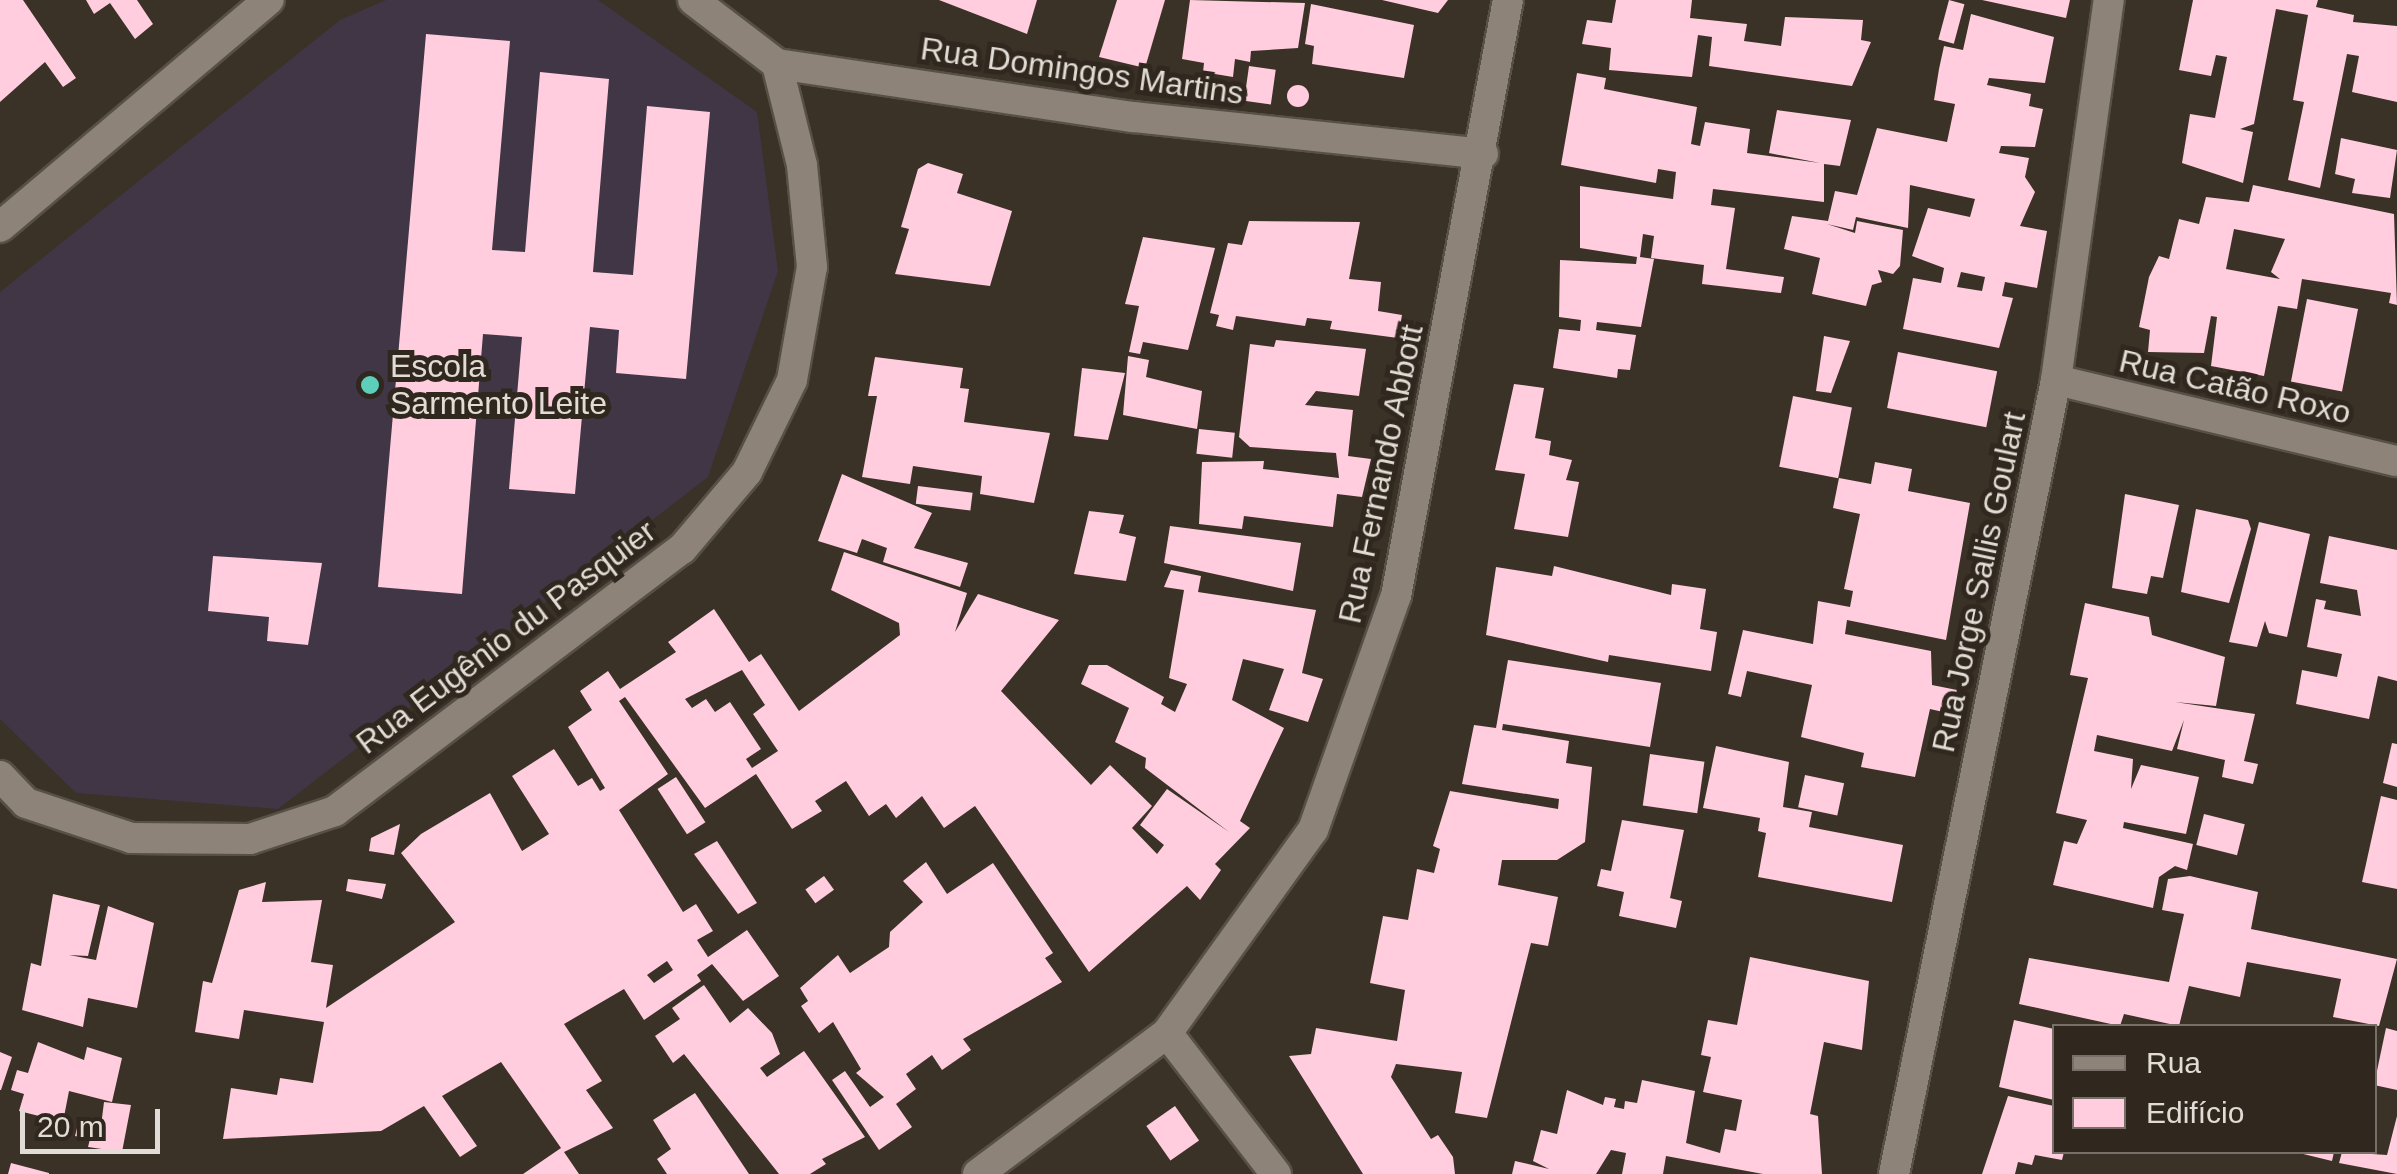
<!DOCTYPE html>
<html>
<head>
<meta charset="utf-8">
<style>
	body { margin:0 }
	#map { position:relative; width:2397px; height:1174px; overflow:hidden; background:#3a3127; font-family:Arial,sans-serif }
	div>[style] { position:absolute }
	.education>* { inset:0; background:#413645 }
	.building>* { inset:0; background:#ffcdde; transform-origin:0 0 }
	.round { border-radius:50% }
	.roads { filter:drop-shadow(2px 0 #575047) drop-shadow(-2px 0 #575047) drop-shadow(0 2px #575047) drop-shadow(0 -2px #575047) }
	.minor>* { height:30px; margin:-15px; padding:0 15px; transform-origin:15px; border-radius:15px; background:#8e8378 }
	.tertiary>* { height:30px; margin:-15px; padding:0 15px; transform-origin:15px; border-radius:15px; background:#8e8378 }
	.dots>* { width:28px; height:28px; translate:-50% -50%; box-sizing:border-box; border:5px solid #30271e; border-radius:50% }
	span { translate:-50% -50%; white-space:nowrap; text-align:center; line-height:1.15; -webkit-text-stroke:10px #30271e; paint-order:stroke }
	.street-label { font-size:32px; color:#e2dcd6 }
	.poi-label { font-size:32px; color:#e2dcd6 }
	.left { translate:0 -50%; text-align:left }
	.legend { position:absolute; left:2052px; top:1024px; width:325px; height:130px; box-sizing:border-box; background:#30271e; border:2px solid #776f68; margin:0; padding:12px 18px; list-style:none; font-size:30px; color:#e2dcd6 }
	.legend li { display:flex; align-items:center; gap:20px; height:50px }
	.legend b { width:50px; border:2px solid #776f68 }
	.scale { position:absolute; left:20px; top:1109px; width:140px; height:45px; box-sizing:border-box; border:5px solid #e2dcd6; border-top:0; padding-left:12px; font-size:30px; line-height:35px; white-space:nowrap; color:#e2dcd6; -webkit-text-stroke:8px #30271e; paint-order:stroke }
</style>
</head>
<body>
<div id="map">
	<div class="education">
		<div style="clip-path:polygon(386px 0,598px 0,757px 112px,778px 271px,708px 477px,278px 809px,76px 793px,0 719px,0 292px,340px 20px)"></div>
	</div>
	<div class="building">
		<div style="clip-path:polygon(0 0,23px 0,76px 78px,63px 87px,45px 62px,0 102px)"></div>
		<div style="clip-path:polygon(86px 0,137px 0,153px 24px,135px 39px,110px 3px,94px 14px)"></div>
		<div style="clip-path:polygon(939px 0,1037px 0,1027px 34px)"></div>
		<div style="clip-path:polygon(1117px 0,1165px 0,1145px 68px,1099px 57px)"></div>
		<div style="clip-path:polygon(1190px 0,1305px 3px,1298px 48px,1251px 51px,1250px 62px,1235px 59px,1233px 77px,1203px 72px,1204px 63px,1182px 59px)"></div>
		<div style="clip-path:polygon(1382px 0,1448px 0,1438px 13px)"></div>
		<div style="clip-path:polygon(1616px 0,1692px 0,1690px 18px,1747px 24px,1744px 41px,1781px 46px,1785px 17px,1863px 20px,1861px 40px,1871px 42px,1852px 86px,1709px 66px,1712px 37px,1698px 35px,1692px 77px,1609px 70px,1611px 48px,1582px 44px,1587px 20px,1612px 23px)"></div>
		<div style="left:1949px;top:0;width:16px;height:41px;rotate:15deg"></div>
		<div style="clip-path:polygon(1982px 0,2070px 0,2066px 18px)"></div>
		<div style="clip-path:polygon(2193px 0,2318px 0,2316px 7px,2354px 15px,2353px 22px,2397px 26px,2397px 102px,2352px 92px,2359px 56px,2347px 54px,2320px 188px,2288px 180px,2304px 102px,2293px 100px,2308px 15px,2276px 9px,2254px 124px,2240px 129px,2253px 132px,2243px 183px,2182px 163px,2190px 114px,2215px 118px,2227px 57px,2216px 55px,2211px 76px,2179px 70px)"></div>
		<div style="clip-path:polygon(1311px 4px,1414px 25px,1404px 78px,1312px 64px,1314px 46px,1305px 44px)"></div>
		<div style="clip-path:polygon(evenodd,1971px 14px,2054px 37px,2045px 83px,1989px 78px,1987px 85px,2031px 94px,2029px 106px,2043px 109px,2035px 147px,2001px 146px,1999px 153px,2029px 158px,2025px 177px,2035px 192px,2020px 226px,2047px 231px,2037px 288px,2005px 282px,2002px 296px,2013px 298px,1999px 348px,1903px 329px,1913px 278px,1941px 283px,1944px 268px,1912px 256px,1928px 208px,1970px 217px,1975px 199px,1910px 185px,1908px 228px,1856px 217px,1853px 230px,1827px 224px,1855px 233px,1857px 221px,1903px 230px,1900px 266px,1893px 274px,1878px 270px,1882px 282px,1872px 285px,1866px 306px,1812px 294px,1820px 258px,1784px 249px,1792px 216px,1828px 221px,1835px 191px,1857px 195px,1877px 128px,1947px 142px,1955px 104px,1934px 100px,1939px 69px,1944px 46px,1963px 50px,1971px 14px,1961px 272px,1985px 277px,1982px 291px,1957px 287px,1961px 272px)"></div>
		<div style="clip-path:polygon(426px 34px,510px 41px,492px 250px,525px 252px,540px 72px,609px 79px,593px 272px,633px 275px,647px 106px,710px 112px,686px 379px,616px 373px,619px 330px,590px 327px,575px 494px,509px 489px,522px 337px,483px 334px,462px 594px,378px 587px)"></div>
		<div style="left:1249px;top:66px;width:27px;height:35px;rotate:8deg"></div>
		<div style="clip-path:polygon(1577px 73px,1606px 78px,1604px 89px,1697px 107px,1691px 144px,1700px 146px,1705px 122px,1750px 129px,1747px 153px,1820px 163px,1769px 153px,1777px 110px,1851px 120px,1840px 166px,1824px 164px,1824px 202px,1713px 189px,1711px 205px,1735px 208px,1726px 269px,1784px 277px,1781px 293px,1702px 284px,1704px 265px,1651px 258px,1654px 236px,1643px 234px,1640px 257px,1654px 259px,1641px 327px,1597px 322px,1596px 330px,1636px 335px,1630px 370px,1618px 369px,1617px 378px,1553px 368px,1559px 329px,1580px 331px,1581px 320px,1559px 317px,1560px 260px,1636px 264px,1637px 257px,1580px 248px,1580px 186px,1673px 199px,1676px 172px,1658px 169px,1656px 183px,1561px 165px)"></div>
		<div class="round" style="left:1287px;top:85px;width:22px;height:22px"></div>
		<div style="clip-path:polygon(2341px 138px,2397px 150px,2390px 198px,2352px 193px,2355px 179px,2335px 174px)"></div>
		<div style="clip-path:polygon(928px 163px,963px 174px,957px 193px,1012px 211px,990px 286px,895px 274px,909px 229px,901px 227px,918px 169px)"></div>
		<div style="clip-path:polygon(evenodd,2253px 185px,2394px 214px,2397px 305px,2389px 303px,2391px 293px,2302px 279px,2297px 309px,2278px 306px,2264px 376px,2211px 366px,2217px 317px,2211px 316px,2204px 353px,2148px 352px,2150px 330px,2139px 327px,2149px 277px,2159px 256px,2169px 259px,2179px 219px,2199px 224px,2206px 197px,2249px 202px,2253px 185px,2234px 229px,2285px 239px,2271px 272px,2280px 279px,2226px 269px,2234px 229px)"></div>
		<div style="clip-path:polygon(1249px 221px,1360px 222px,1349px 279px,1381px 282px,1378px 311px,1402px 315px,1398px 338px,1330px 329px,1332px 321px,1307px 318px,1305px 326px,1236px 316px,1233px 330px,1216px 326px,1219px 315px,1210px 313px,1228px 243px,1242px 245px)"></div>
		<div style="clip-path:polygon(1143px 237px,1215px 248px,1188px 350px,1143px 342px,1140px 354px,1129px 352px,1139px 306px,1125px 304px)"></div>
		<div style="left:2307px;top:299px;width:52px;height:84px;rotate:11deg"></div>
		<div style="clip-path:polygon(1824px 336px,1850px 341px,1831px 393px,1816px 391px)"></div>
		<div style="clip-path:polygon(1276px 340px,1366px 349px,1359px 396px,1316px 391px,1305px 405px,1353px 410px,1348px 456px,1371px 459px,1362px 497px,1337px 494px,1333px 527px,1244px 516px,1242px 529px,1199px 524px,1202px 462px,1264px 461px,1263px 469px,1339px 478px,1336px 453px,1250px 447px,1239px 437px,1250px 344px,1274px 347px)"></div>
		<div style="left:1898px;top:352px;width:101px;height:57px;rotate:11deg"></div>
		<div style="clip-path:polygon(1128px 356px,1149px 360px,1146px 377px,1202px 391px,1197px 429px,1123px 415px)"></div>
		<div style="clip-path:polygon(875px 357px,963px 368px,960px 388px,969px 389px,964px 422px,1050px 433px,1034px 503px,980px 494px,982px 476px,913px 466px,910px 484px,862px 477px,877px 396px,868px 396px)"></div>
		<div style="clip-path:polygon(1082px 368px,1125px 373px,1108px 440px,1074px 436px)"></div>
		<div style="clip-path:polygon(1514px 384px,1544px 388px,1535px 438px,1551px 441px,1549px 455px,1572px 460px,1566px 480px,1579px 482px,1568px 537px,1514px 529px,1525px 474px,1495px 470px)"></div>
		<div style="left:1793px;top:396px;width:60px;height:72px;rotate:11deg"></div>
		<div style="left:1199px;top:429px;width:36px;height:25px;rotate:6deg"></div>
		<div style="clip-path:polygon(1875px 462px,1912px 469px,1908px 491px,1970px 503px,1946px 640px,1847px 620px,1845px 634px,1931px 651px,1932px 685px,1957px 690px,1952px 714px,1930px 709px,1915px 777px,1861px 767px,1864px 753px,1801px 737px,1812px 685px,1747px 671px,1741px 697px,1728px 694px,1743px 630px,1813px 644px,1818px 601px,1850px 607px,1853px 591px,1844px 589px,1860px 514px,1833px 508px,1839px 478px,1871px 484px)"></div>
		<div style="clip-path:polygon(842px 474px,932px 513px,914px 548px,968px 563px,960px 587px,883px 562px,887px 548px,862px 539px,857px 553px,818px 541px)"></div>
		<div style="left:918px;top:486px;width:55px;height:18px;rotate:7deg"></div>
		<div style="clip-path:polygon(2125px 494px,2179px 505px,2163px 578px,2151px 576px,2147px 594px,2112px 588px)"></div>
		<div style="clip-path:polygon(2196px 509px,2248px 520px,2251px 529px,2229px 603px,2181px 592px)"></div>
		<div style="clip-path:polygon(1089px 511px,1124px 515px,1119px 533px,1136px 537px,1126px 581px,1074px 574px)"></div>
		<div style="clip-path:polygon(2259px 522px,2310px 534px,2287px 637px,2269px 633px,2265px 621px,2257px 647px,2229px 642px)"></div>
		<div style="clip-path:polygon(1170px 526px,1301px 543px,1293px 591px,1164px 563px)"></div>
		<div style="clip-path:polygon(2329px 536px,2397px 550px,2397px 681px,2378px 676px,2369px 719px,2296px 704px,2302px 670px,2337px 677px,2342px 654px,2307px 647px,2316px 599px,2326px 601px,2324px 609px,2361px 616px,2357px 590px,2320px 583px)"></div>
		<div style="clip-path:polygon(evenodd,844px 552px,967px 593px,955px 632px,978px 594px,1059px 620px,1001px 691px,1091px 785px,1110px 765px,1152px 806px,1132px 828px,1157px 854px,1164px 845px,1140px 825px,1167px 789px,1229px 832px,1145px 768px,1146px 758px,1115px 742px,1129px 708px,1081px 684px,1089px 665px,1107px 665px,1164px 697px,1161px 704px,1175px 712px,1187px 684px,1169px 678px,1184px 590px,1164px 587px,1171px 570px,1201px 576px,1198px 592px,1316px 610px,1302px 673px,1323px 679px,1308px 722px,1269px 710px,1284px 669px,1243px 659px,1232px 700px,1284px 728px,1240px 821px,1250px 828px,1215px 864px,1221px 870px,1200px 900px,1187px 886px,1089px 972px,975px 806px,944px 828px,922px 796px,896px 818px,886px 804px,869px 816px,846px 781px,815px 801px,822px 811px,792px 829px,756px 774px,705px 808px,625px 697px,619px 701px,668px 774px,619px 810px,683px 912px,696px 904px,713px 931px,697px 940px,708px 957px,747px 930px,779px 976px,743px 1001px,712px 964px,697px 975px,701px 981px,644px 1020px,624px 989px,564px 1024px,602px 1081px,586px 1090px,613px 1128px,564px 1152px,579px 1174px,523px 1174px,561px 1148px,501px 1062px,442px 1096px,477px 1146px,460px 1157px,424px 1106px,381px 1131px,223px 1139px,231px 1088px,277px 1095px,280px 1078px,313px 1083px,324px 1022px,244px 1010px,239px 1039px,195px 1032px,203px 981px,212px 983px,239px 890px,266px 882px,262px 902px,322px 900px,311px 962px,333px 965px,326px 1008px,455px 922px,401px 853px,421px 834px,490px 793px,522px 851px,549px 834px,512px 776px,554px 749px,578px 786px,592px 778px,600px 791px,605px 788px,568px 727px,592px 710px,580px 691px,608px 671px,620px 689px,676px 652px,668px 642px,714px 609px,749px 662px,761px 654px,799px 711px,900px 635px,899px 623px,831px 590px,844px 552px,742px 670px,765px 705px,753px 714px,778px 751px,752px 768px,746px 759px,761px 749px,730px 702px,715px 712px,706px 699px,692px 708px,685px 699px,742px 670px,844px 552px,667px 961px,673px 970px,654px 983px,647px 975px,667px 961px)"></div>
		<div style="clip-path:polygon(213px 556px,322px 563px,308px 645px,267px 641px,269px 617px,208px 611px)"></div>
		<div style="clip-path:polygon(1554px 566px,1671px 595px,1672px 584px,1706px 589px,1700px 629px,1717px 632px,1711px 671px,1609px 655px,1608px 662px,1486px 635px,1496px 567px,1552px 576px)"></div>
		<div style="clip-path:polygon(2085px 603px,2149px 617px,2152px 635px,2225px 657px,2216px 706px,2175px 702px,2255px 714px,2244px 761px,2258px 764px,2253px 784px,2222px 777px,2225px 760px,2177px 749px,2184px 720px,2172px 751px,2097px 735px,2094px 751px,2133px 759px,2131px 789px,2141px 765px,2199px 777px,2186px 834px,2124px 822px,2123px 828px,2193px 844px,2187px 870px,2175px 866px,2159px 877px,2153px 908px,2053px 885px,2064px 841px,2077px 844px,2087px 820px,2056px 813px,2088px 678px,2070px 675px)"></div>
		<div style="clip-path:polygon(1508px 660px,1661px 683px,1650px 747px,1503px 724px,1502px 730px,1569px 741px,1566px 763px,1592px 767px,1585px 842px,1557px 860px,1502px 860px,1498px 885px,1558px 897px,1548px 946px,1531px 943px,1487px 1118px,1455px 1113px,1462px 1072px,1396px 1064px,1391px 1077px,1431px 1139px,1438px 1135px,1453px 1157px,1455px 1174px,1363px 1174px,1289px 1056px,1311px 1054px,1316px 1028px,1397px 1041px,1405px 990px,1370px 983px,1383px 916px,1408px 920px,1417px 869px,1434px 873px,1440px 849px,1433px 846px,1450px 791px,1558px 809px,1559px 799px,1462px 784px,1474px 725px,1496px 728px)"></div>
		<div style="clip-path:polygon(2392px 743px,2397px 744px,2397px 787px,2383px 783px)"></div>
		<div style="clip-path:polygon(1716px 746px,1789px 762px,1783px 807px,1812px 812px,1809px 827px,1903px 845px,1892px 902px,1758px 877px,1766px 833px,1758px 831px,1760px 818px,1703px 808px)"></div>
		<div style="left:1650px;top:754px;width:55px;height:52px;rotate:8deg"></div>
		<div style="left:1805px;top:775px;width:40px;height:33px;rotate:12deg"></div>
		<div style="left:676px;top:777px;width:54px;height:22px;rotate:57deg"></div>
		<div style="clip-path:polygon(2381px 796px,2397px 800px,2397px 889px,2362px 882px)"></div>
		<div style="left:2204px;top:814px;width:42px;height:32px;rotate:14deg"></div>
		<div style="clip-path:polygon(1622px 820px,1684px 830px,1670px 898px,1682px 901px,1676px 928px,1619px 916px,1624px 892px,1597px 886px,1601px 869px,1611px 871px)"></div>
		<div style="clip-path:polygon(400px 824px,394px 855px,369px 851px,371px 838px)"></div>
		<div style="clip-path:polygon(717px 841px,757px 903px,738px 914px,694px 854px)"></div>
		<div style="clip-path:polygon(926px 862px,947px 894px,993px 863px,1053px 953px,1045px 958px,1062px 982px,963px 1039px,971px 1050px,942px 1070px,932px 1055px,906px 1074px,916px 1089px,896px 1104px,912px 1127px,879px 1150px,832px 1080px,845px 1071px,870px 1107px,884px 1097px,856px 1073px,861px 1069px,833px 1022px,819px 1033px,801px 1006px,808px 1001px,800px 988px,838px 955px,850px 973px,889px 947px,890px 932px,923px 902px,903px 881px)"></div>
		<div style="left:824px;top:876px;width:17px;height:23px;rotate:54deg"></div>
		<div style="clip-path:polygon(2190px 876px,2258px 892px,2251px 929px,2397px 959px,2379px 1026px,2333px 1017px,2341px 979px,2247px 962px,2240px 997px,2189px 986px,2179px 1026px,2124px 1014px,2120px 1026px,2019px 1004px,2029px 958px,2169px 982px,2184px 914px,2162px 910px,2168px 879px)"></div>
		<div style="clip-path:polygon(348px 879px,386px 884px,382px 899px,346px 891px)"></div>
		<div style="clip-path:polygon(53px 894px,100px 905px,88px 956px,69px 955px,96px 960px,108px 906px,154px 923px,137px 1008px,88px 998px,83px 1027px,22px 1010px,31px 963px,41px 966px)"></div>
		<div style="clip-path:polygon(1750px 957px,1869px 981px,1862px 1050px,1824px 1042px,1810px 1114px,1818px 1116px,1822px 1174px,1763px 1174px,1666px 1156px,1663px 1174px,1622px 1174px,1626px 1153px,1611px 1150px,1596px 1174px,1512px 1174px,1515px 1161px,1549px 1169px,1533px 1161px,1541px 1130px,1557px 1134px,1567px 1090px,1603px 1105px,1605px 1097px,1616px 1099px,1614px 1107px,1624px 1109px,1625px 1101px,1637px 1103px,1642px 1080px,1695px 1091px,1686px 1143px,1720px 1153px,1725px 1129px,1736px 1131px,1742px 1100px,1703px 1092px,1711px 1057px,1701px 1055px,1708px 1020px,1737px 1025px)"></div>
		<div style="clip-path:polygon(704px 985px,730px 1023px,748px 1008px,772px 1033px,780px 1054px,760px 1068px,767px 1077px,804px 1051px,865px 1137px,822px 1159px,826px 1164px,810px 1174px,779px 1174px,684px 1054px,673px 1063px,655px 1036px,680px 1019px,672px 1008px)"></div>
		<div style="clip-path:polygon(2014px 1020px,2054px 1029px,2054px 1100px,1999px 1087px)"></div>
		<div style="clip-path:polygon(2386px 1028px,2397px 1031px,2397px 1090px,2374px 1085px)"></div>
		<div style="clip-path:polygon(38px 1042px,84px 1060px,87px 1047px,122px 1058px,112px 1102px,69px 1091px,63px 1122px,19px 1111px,24px 1094px,11px 1090px,17px 1070px,28px 1073px)"></div>
		<div style="clip-path:polygon(0 1052px,12px 1057px,1px 1090px,0 1090px)"></div>
		<div style="clip-path:polygon(695px 1093px,749px 1174px,667px 1174px,657px 1159px,671px 1149px,653px 1120px)"></div>
		<div style="clip-path:polygon(2008px 1096px,2054px 1106px,2054px 1152px,2064px 1152px,2062px 1160px,2035px 1155px,2032px 1165px,2018px 1162px,2015px 1174px,1982px 1174px)"></div>
		<div style="clip-path:polygon(104px 1102px,131px 1105px,122px 1152px,88px 1147px,90px 1139px,75px 1136px,78px 1124px,101px 1126px)"></div>
		<div style="left:1175px;top:1106px;width:42px;height:35px;rotate:55deg"></div>
		<div style="clip-path:polygon(2397px 1116px,2397px 1174px,2339px 1163px,2342px 1152px,2387px 1155px)"></div>
		<div style="clip-path:polygon(2295px 1152px,2334px 1152px,2332px 1161px)"></div>
		<div style="clip-path:polygon(11px 1163px,49px 1173px,49px 1174px,8px 1174px)"></div>
	</div>
	<div class="roads">
		<div class="minor">
			<div style="left:693px;top:0;width:106px;rotate:37.3deg"></div>
			<div style="left:777px;top:64px;width:360px;rotate:8.5deg"></div>
			<div style="left:1133px;top:117px;width:352px;rotate:6deg"></div>
			<div style="left:0;top:227px;width:352px;rotate:-40.2deg"></div>
			<div style="left:2056px;top:380px;width:350px;rotate:13.4deg"></div>
			<div style="left:0;top:776px;width:37px;rotate:46deg"></div>
			<div style="left:26px;top:803px;width:111px;rotate:18.4deg"></div>
			<div style="left:131px;top:838px;width:119px;rotate:0.5deg"></div>
			<div style="left:250px;top:839px;width:89px;rotate:-18.2deg"></div>
			<div style="left:335px;top:811px;width:435px;rotate:-37.1deg"></div>
			<div style="left:682px;top:549px;width:101px;rotate:-49.8deg"></div>
			<div style="left:747px;top:472px;width:102px;rotate:-63.9deg"></div>
			<div style="left:792px;top:380px;width:115px;rotate:-80deg"></div>
			<div style="left:812px;top:267px;width:102px;rotate:-95.6deg"></div>
			<div style="left:802px;top:165px;width:104px;rotate:-103.9deg"></div>
			<div style="left:1167px;top:1033px;width:178px;rotate:52.3deg"></div>
			<div style="left:1894px;top:1174px;width:810px;rotate:-78.47deg"></div>
			<div style="left:2056px;top:380px;width:384px;rotate:-82.1deg"></div>
		</div>
		<div class="tertiary">
			<div style="left:978px;top:1174px;width:236px;rotate:-36.7deg"></div>
			<div style="left:1167px;top:1033px;width:250px;rotate:-54.3deg"></div>
			<div style="left:1313px;top:830px;width:248px;rotate:-70.5deg"></div>
			<div style="left:1396px;top:596px;width:606px;rotate:-79.36deg"></div>
		</div>
	</div>
	<div class="dots">
		<div style="left:370px;top:385px;background:#5cceba"></div>
	</div>
	<div class="street-label">
		<span style="left:1082px;top:71px;rotate:8deg">Rua Domingos Martins</span>
		<span style="left:2235px;top:387px;rotate:13deg">Rua Catão Roxo</span>
		<span style="left:1381px;top:474px;rotate:-78deg">Rua Fernando Abbott</span>
		<span style="left:1979px;top:582px;rotate:-78deg">Rua Jorge Sallis Goulart</span>
		<span style="left:506px;top:637px;rotate:-37deg">Rua Eugênio du Pasquier</span>
	</div>
	<div class="poi-label">
		<span class="left" style="left:390px;top:385px">Escola<br>Sarmento Leite</span>
	</div>
	<ul class="legend">
	<li><b style="height:12px;background:#8e8378"></b>Rua</li>
	<li><b style="height:28px;background:#ffcdde"></b>Edifício</li>
	</ul>
	<div class="scale">20 m</div>
</div>
</body>
</html>
